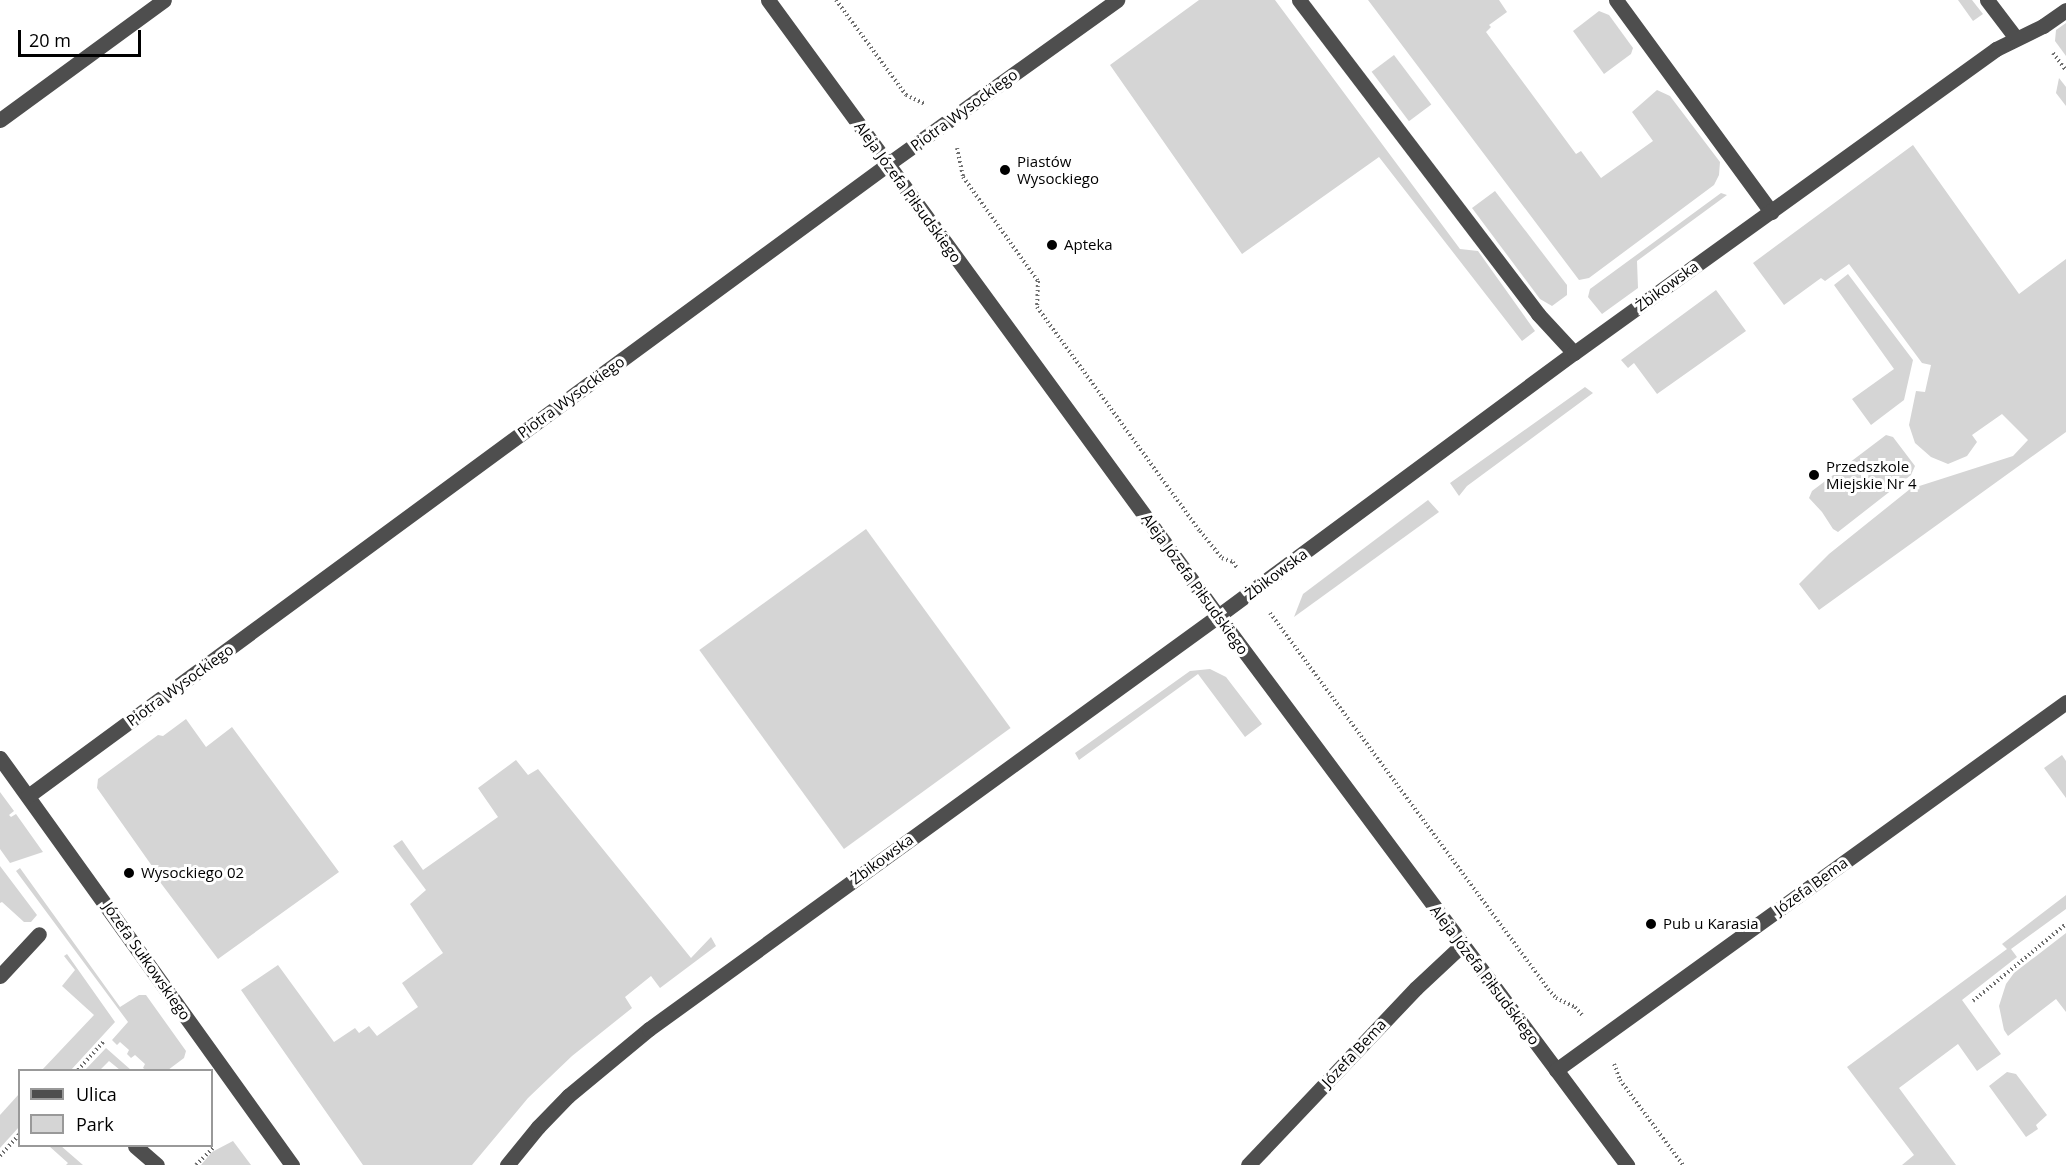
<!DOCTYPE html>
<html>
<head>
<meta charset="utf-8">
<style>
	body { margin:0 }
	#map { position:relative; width:2066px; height:1165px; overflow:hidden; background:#fff; font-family:"Open Sans",sans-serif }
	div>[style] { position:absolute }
	.green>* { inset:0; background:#d5d5d5; transform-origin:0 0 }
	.path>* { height:4px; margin-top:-2px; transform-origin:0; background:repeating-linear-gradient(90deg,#707070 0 1.5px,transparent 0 4.5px) }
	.minor>* { height:15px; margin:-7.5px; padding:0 7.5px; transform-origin:7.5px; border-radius:7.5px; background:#4e4e4e }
	.dots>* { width:16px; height:16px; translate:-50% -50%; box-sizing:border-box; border:3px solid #fff; border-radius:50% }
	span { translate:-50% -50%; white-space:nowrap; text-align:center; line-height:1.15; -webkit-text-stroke:6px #fff; paint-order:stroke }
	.street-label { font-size:15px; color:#000 }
	.poi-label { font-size:15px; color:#000 }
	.left { translate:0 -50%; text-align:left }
	.legend { position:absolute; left:18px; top:1069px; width:195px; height:78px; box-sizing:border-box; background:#fff; border:2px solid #999; margin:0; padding:8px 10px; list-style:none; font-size:18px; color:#000 }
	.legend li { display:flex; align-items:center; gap:12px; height:30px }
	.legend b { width:30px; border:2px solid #999 }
	.scale { position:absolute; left:18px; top:30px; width:123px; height:27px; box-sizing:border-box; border:3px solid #000; border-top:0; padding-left:8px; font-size:18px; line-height:21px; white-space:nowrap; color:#000; -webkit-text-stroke:4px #fff; paint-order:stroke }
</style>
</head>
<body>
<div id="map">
	<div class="green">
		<div style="clip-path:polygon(1199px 0,1275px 0,1460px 249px,1478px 251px,1535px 331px,1522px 341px,1379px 157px,1242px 254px,1110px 65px)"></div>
		<div style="clip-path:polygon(1368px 0,1499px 0,1507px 12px,1489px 25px,1491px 27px,1486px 32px,1576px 154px,1581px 151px,1601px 178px,1653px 141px,1632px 112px,1657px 90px,1670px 96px,1720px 162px,1719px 175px,1714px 185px,1589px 278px,1579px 280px)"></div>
		<div style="clip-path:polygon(1958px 0,1972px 0,1983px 14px,1973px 21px)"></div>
		<div style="clip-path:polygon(1599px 11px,1609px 15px,1633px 48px,1631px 54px,1604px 74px,1573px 31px)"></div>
		<div style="clip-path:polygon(2066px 23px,2066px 56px,2055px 41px,2056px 30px)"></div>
		<div style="left:1394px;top:55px;width:62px;height:28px;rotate:53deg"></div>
		<div style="clip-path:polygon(2059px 78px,2066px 87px,2066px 106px,2056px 93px)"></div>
		<div style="clip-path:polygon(1913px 145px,2019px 294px,2066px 259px,2066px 432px,1819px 610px,1799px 584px,1829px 554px,1910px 489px,2013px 456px,2028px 440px,2002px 414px,1972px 435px,1977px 442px,1967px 456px,1948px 464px,1931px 457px,1915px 443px,1909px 425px,1916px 391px,1925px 392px,1931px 365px,1922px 363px,1849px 264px,1825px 281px,1821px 278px,1784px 305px,1753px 263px)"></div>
		<div style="clip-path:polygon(1495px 191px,1567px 285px,1567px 295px,1552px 306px,1540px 299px,1472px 208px)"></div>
		<div style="clip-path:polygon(1721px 193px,1727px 195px,1637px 261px,1638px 288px,1602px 314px,1588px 297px,1590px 289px)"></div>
		<div style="clip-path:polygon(1848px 274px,1913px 360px,1904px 400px,1871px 425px,1852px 399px,1894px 369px,1834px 285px)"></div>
		<div style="clip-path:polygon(1716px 290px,1746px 331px,1657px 394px,1634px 363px,1628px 368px,1621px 360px)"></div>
		<div style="clip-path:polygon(1585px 387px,1593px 393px,1467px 486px,1459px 496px,1450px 483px)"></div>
		<div style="clip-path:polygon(1886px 435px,1893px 437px,1915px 466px,1911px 475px,1838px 532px,1833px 529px,1822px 512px,1809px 498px,1812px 491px)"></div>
		<div style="clip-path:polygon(1428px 500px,1439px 512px,1294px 617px,1303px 594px)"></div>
		<div style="left:866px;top:529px;width:246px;height:206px;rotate:54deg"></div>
		<div style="clip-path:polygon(1210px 669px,1226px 677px,1262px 724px,1245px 737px,1198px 674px,1079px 760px,1075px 753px,1190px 671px)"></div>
		<div style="clip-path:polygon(186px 719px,206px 747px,232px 727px,339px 872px,218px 959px,160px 882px,152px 866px,97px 788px,98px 779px,158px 735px,163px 736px)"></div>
		<div style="clip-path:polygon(2062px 755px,2066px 761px,2066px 798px,2044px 768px)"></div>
		<div style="clip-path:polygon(516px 760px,528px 775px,538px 769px,691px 958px,711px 937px,716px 946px,660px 988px,651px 976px,625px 997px,632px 1008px,572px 1056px,528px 1098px,472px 1165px,363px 1165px,241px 990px,278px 965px,334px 1042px,355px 1028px,359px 1033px,369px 1026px,377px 1036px,418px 1007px,402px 983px,443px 953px,410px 904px,426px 890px,393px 846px,402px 840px,423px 870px,498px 817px,478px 788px)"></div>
		<div style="clip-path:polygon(0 792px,14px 811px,9px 815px,11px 817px,16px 814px,43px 852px,10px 863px,0 849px)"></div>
		<div style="clip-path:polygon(0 866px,37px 915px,31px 922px,24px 922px,2px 902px,0 903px)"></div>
		<div style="clip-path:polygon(20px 868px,120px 1007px,139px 995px,146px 995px,186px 1051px,184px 1058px,168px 1070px,146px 1070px,143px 1068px,145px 1064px,135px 1055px,131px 1058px,127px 1054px,129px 1050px,120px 1042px,117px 1045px,112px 1040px,128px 1022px,16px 871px)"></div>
		<div style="clip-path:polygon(2066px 895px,2066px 909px,2011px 949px,2017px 957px,1962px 1000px,2001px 1054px,1977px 1071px,1958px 1044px,1899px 1088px,1956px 1165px,1902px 1165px,1914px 1155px,1847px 1067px,2007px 949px,2002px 944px)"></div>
		<div style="clip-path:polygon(2066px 933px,2066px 1012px,2056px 999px,2008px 1036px,2004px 1030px,1999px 1006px,2006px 984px,2014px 973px)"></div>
		<div style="clip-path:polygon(67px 954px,115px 1022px,71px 1070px,42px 1070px,94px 1015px,62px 986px,75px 970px,64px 956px)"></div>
		<div style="clip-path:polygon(106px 1048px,131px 1070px,120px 1070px,109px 1061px,100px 1070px,85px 1070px)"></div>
		<div style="clip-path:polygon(2007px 1072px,2016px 1074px,2047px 1115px,2036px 1125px,2038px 1129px,2026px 1137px,1989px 1086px)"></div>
		<div style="clip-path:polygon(19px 1094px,19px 1127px,0 1148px,0 1115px)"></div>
		<div style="clip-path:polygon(233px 1141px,251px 1165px,201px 1165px,212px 1152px)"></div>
		<div style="clip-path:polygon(49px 1146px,61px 1146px,83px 1165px,66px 1165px,68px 1163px)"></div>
	</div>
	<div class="path">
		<div style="left:836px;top:0;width:118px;rotate:53.6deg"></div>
		<div style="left:906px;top:95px;width:21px;rotate:25deg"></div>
		<div style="left:2053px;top:53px;width:21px;rotate:53deg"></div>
		<div style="left:957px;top:148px;width:30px;rotate:78deg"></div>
		<div style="left:963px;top:177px;width:128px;rotate:54.2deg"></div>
		<div style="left:1038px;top:281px;width:26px;rotate:92deg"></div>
		<div style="left:1037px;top:307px;width:277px;rotate:54deg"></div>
		<div style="left:1200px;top:531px;width:35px;rotate:51deg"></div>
		<div style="left:1222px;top:558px;width:12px;rotate:20deg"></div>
		<div style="left:1233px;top:562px;width:7px;rotate:56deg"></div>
		<div style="left:1270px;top:613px;width:468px;rotate:53.5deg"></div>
		<div style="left:1548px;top:989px;width:12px;rotate:48deg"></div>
		<div style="left:1556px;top:998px;width:21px;rotate:25deg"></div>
		<div style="left:1575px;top:1007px;width:11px;rotate:49deg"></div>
		<div style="left:1973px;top:1001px;width:121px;rotate:-39.6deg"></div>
		<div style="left:1614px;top:1064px;width:17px;rotate:69deg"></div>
		<div style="left:1620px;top:1080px;width:106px;rotate:53.5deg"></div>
		<div style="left:78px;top:1070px;width:40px;rotate:-48deg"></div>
		<div style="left:0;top:1156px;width:30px;rotate:-48deg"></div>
		<div style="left:196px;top:1165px;width:25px;rotate:-45deg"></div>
	</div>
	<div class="minor">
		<div style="left:768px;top:0;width:763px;rotate:53.85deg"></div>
		<div style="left:1218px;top:616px;width:685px;rotate:53.31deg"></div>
		<div style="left:1299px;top:0;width:395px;rotate:52.7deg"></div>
		<div style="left:1538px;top:314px;width:53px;rotate:47.3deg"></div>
		<div style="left:1616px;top:0;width:263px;rotate:53.8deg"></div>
		<div style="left:1987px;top:0;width:48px;rotate:52.7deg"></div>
		<div style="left:0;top:120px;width:203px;rotate:-36.2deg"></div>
		<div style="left:0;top:758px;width:501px;rotate:54.34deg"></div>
		<div style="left:28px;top:796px;width:1067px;rotate:-36.31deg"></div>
		<div style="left:888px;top:164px;width:282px;rotate:-35.6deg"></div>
		<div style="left:0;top:976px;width:57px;rotate:-47.1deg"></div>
		<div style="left:1556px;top:1070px;width:629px;rotate:-35.81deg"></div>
		<div style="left:135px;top:1146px;width:29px;rotate:41deg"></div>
		<div style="left:507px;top:1165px;width:49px;rotate:-50.8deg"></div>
		<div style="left:538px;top:1127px;width:43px;rotate:-45.9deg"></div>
		<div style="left:568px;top:1096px;width:105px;rotate:-39.6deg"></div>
		<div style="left:649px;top:1029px;width:703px;rotate:-35.97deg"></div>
		<div style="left:1218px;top:616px;width:443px;rotate:-36.5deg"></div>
		<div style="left:1574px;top:353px;width:520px;rotate:-35.77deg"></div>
		<div style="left:1996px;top:49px;width:52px;rotate:-26.1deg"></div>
		<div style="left:2043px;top:26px;width:28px;rotate:-35deg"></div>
		<div style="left:1248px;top:1165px;width:244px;rotate:-46.5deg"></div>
		<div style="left:1416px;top:988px;width:63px;rotate:-43.1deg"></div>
	</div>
	<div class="dots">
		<div style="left:1005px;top:170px;background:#000"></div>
		<div style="left:1052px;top:245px;background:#000"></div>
		<div style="left:1814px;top:475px;background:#000"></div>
		<div style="left:129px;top:873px;background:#000"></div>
		<div style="left:1651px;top:924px;background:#000"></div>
	</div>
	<div class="street-label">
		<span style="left:964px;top:110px;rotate:-36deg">Piotra Wysockiego</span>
		<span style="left:908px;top:192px;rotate:54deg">Aleja Józefa Piłsudskiego</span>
		<span style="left:1667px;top:286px;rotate:-36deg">Żbikowska</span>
		<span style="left:571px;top:397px;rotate:-36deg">Piotra Wysockiego</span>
		<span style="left:1276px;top:574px;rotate:-37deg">Żbikowska</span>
		<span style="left:1195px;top:584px;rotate:54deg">Aleja Józefa Piłsudskiego</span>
		<span style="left:180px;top:685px;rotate:-36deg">Piotra Wysockiego</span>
		<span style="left:882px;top:859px;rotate:-36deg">Żbikowska</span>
		<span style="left:1811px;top:886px;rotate:-36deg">Józefa Bema</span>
		<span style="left:147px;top:961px;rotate:55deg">Józefa Sułkowskiego</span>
		<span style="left:1485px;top:975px;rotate:53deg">Aleja Józefa Piłsudskiego</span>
		<span style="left:1354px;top:1053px;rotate:-47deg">Józefa Bema</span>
	</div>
	<div class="poi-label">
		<span class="left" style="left:1017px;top:170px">Piastów<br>Wysockiego</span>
		<span class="left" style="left:1064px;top:245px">Apteka</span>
		<span class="left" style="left:1826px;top:475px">Przedszkole<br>Miejskie Nr 4</span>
		<span class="left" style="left:141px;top:873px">Wysockiego 02</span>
		<span class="left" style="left:1663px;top:924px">Pub u Karasia</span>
	</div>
	<ul class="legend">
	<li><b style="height:8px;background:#4e4e4e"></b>Ulica</li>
	<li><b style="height:16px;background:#d5d5d5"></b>Park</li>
	</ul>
	<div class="scale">20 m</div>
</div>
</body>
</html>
